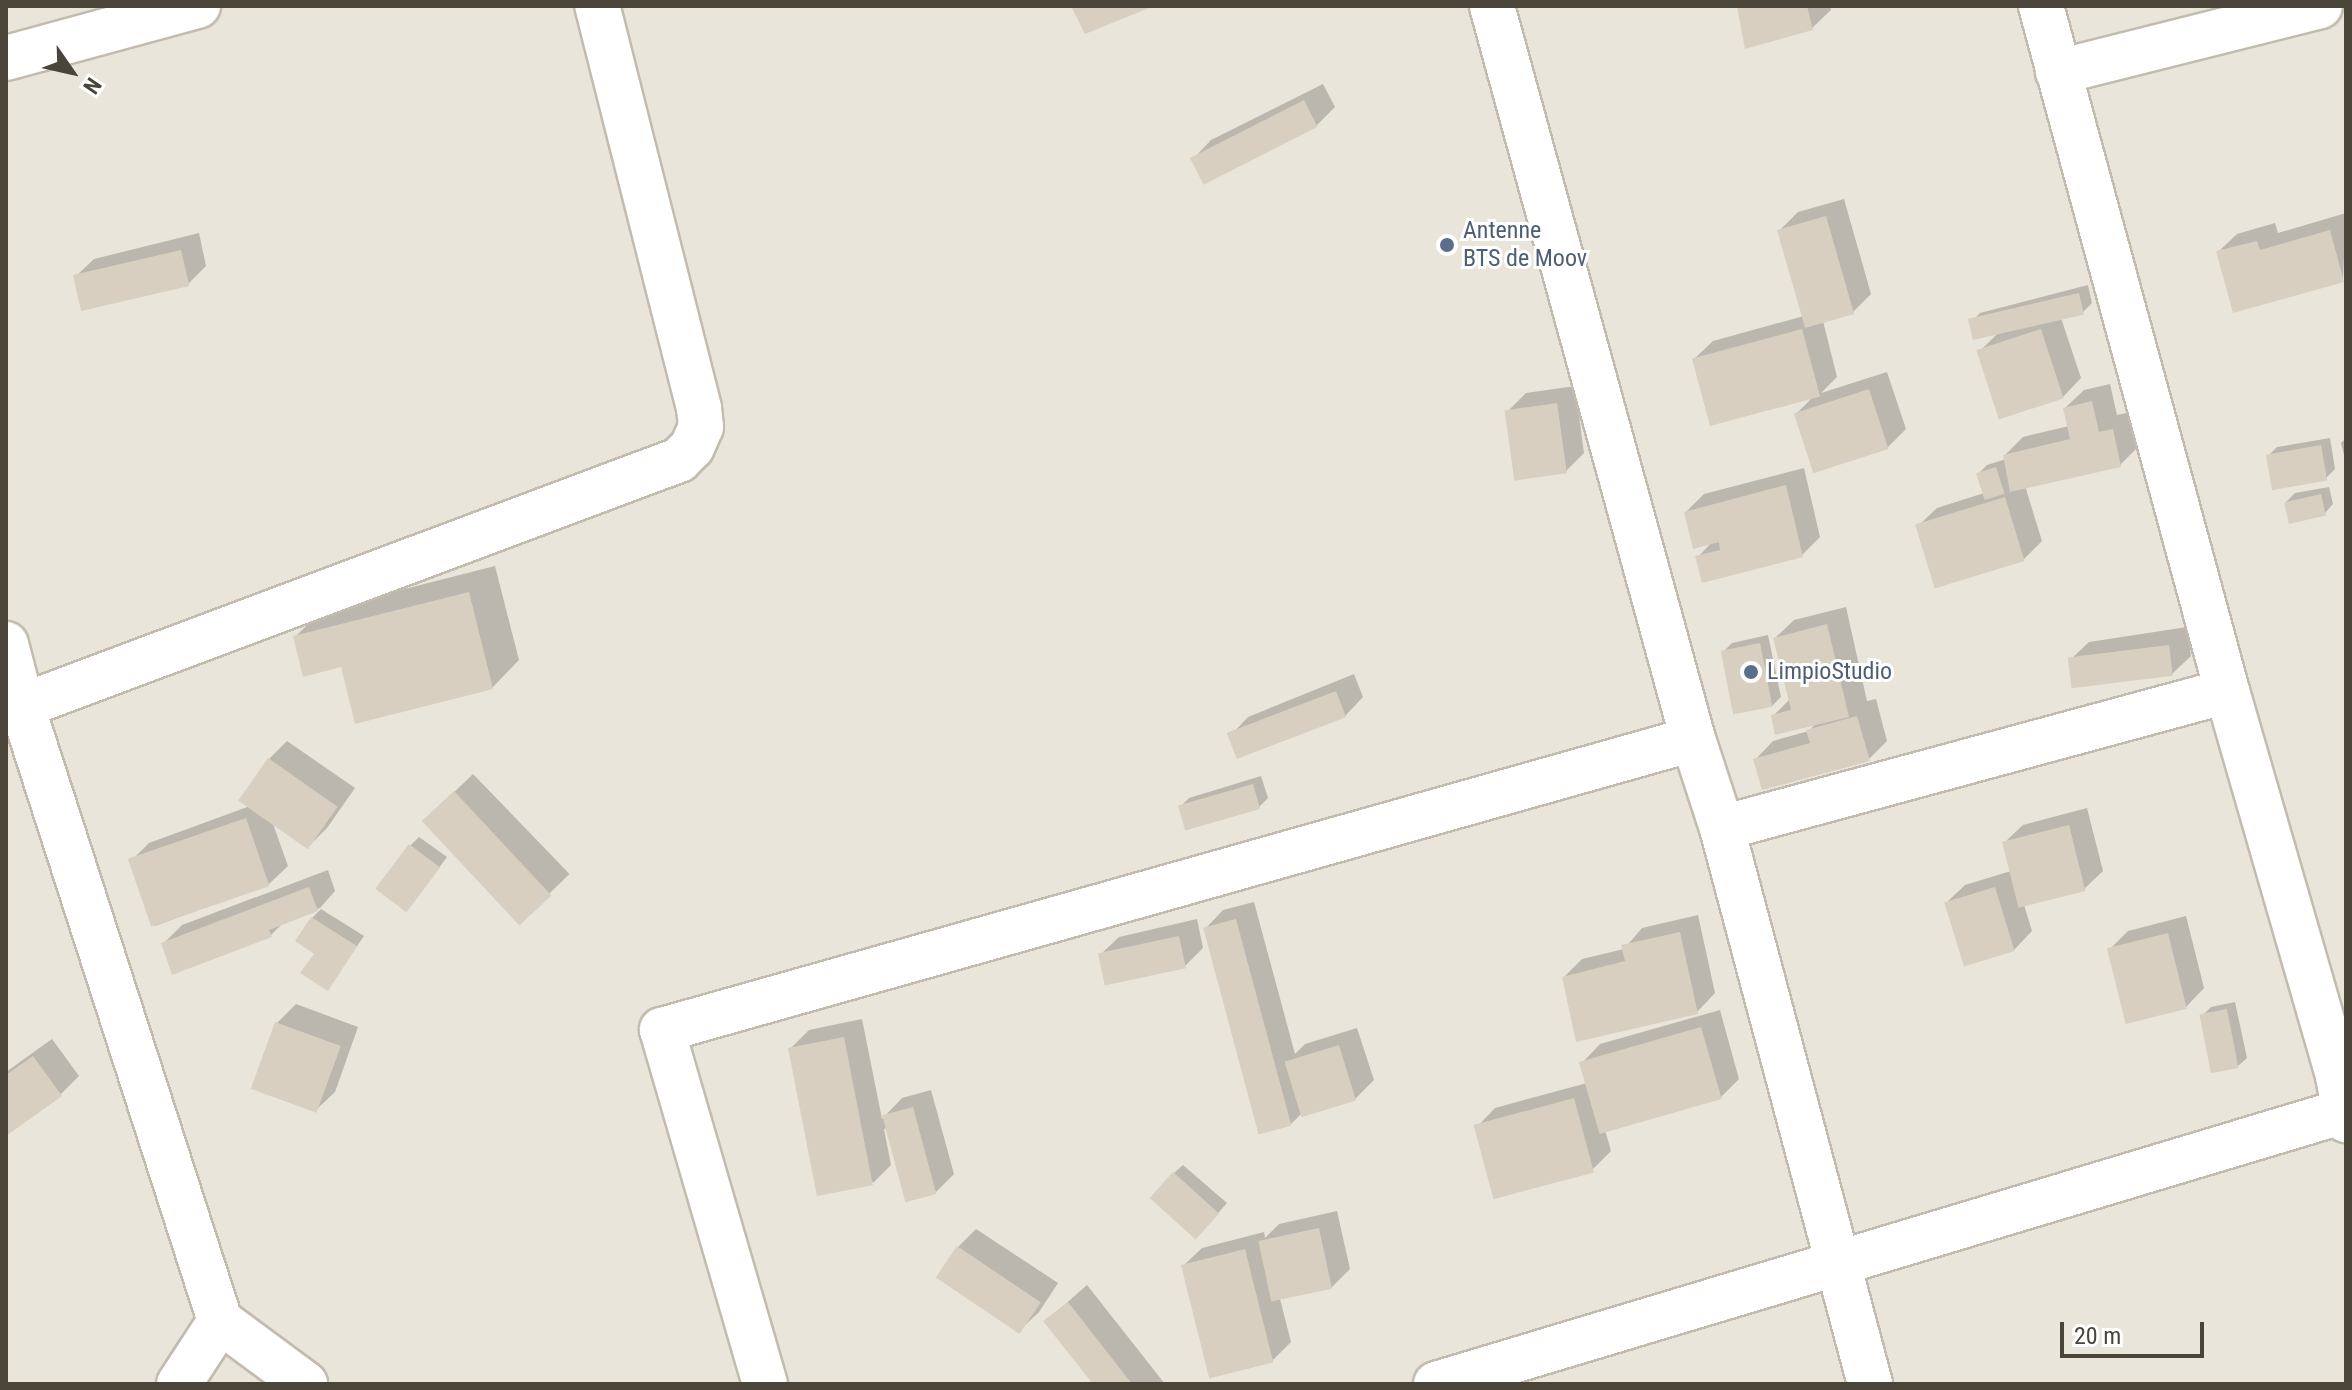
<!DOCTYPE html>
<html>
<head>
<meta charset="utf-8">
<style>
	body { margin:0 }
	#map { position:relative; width:2352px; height:1390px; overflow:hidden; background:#f6f3ec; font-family:"Roboto Condensed",sans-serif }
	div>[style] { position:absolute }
	.residential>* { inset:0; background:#eae5da; transform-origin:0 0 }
	.shadow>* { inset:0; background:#0003; transform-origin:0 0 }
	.building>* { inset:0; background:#d8cfc1; transform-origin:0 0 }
	.roads { filter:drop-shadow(2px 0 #c2bbae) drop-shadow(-2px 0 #c2bbae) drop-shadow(0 2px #c2bbae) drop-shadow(0 -2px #c2bbae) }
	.minor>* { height:44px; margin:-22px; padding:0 22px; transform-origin:22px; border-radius:22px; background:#fff }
	.dots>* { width:22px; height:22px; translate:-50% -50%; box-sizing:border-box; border:4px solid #fff; border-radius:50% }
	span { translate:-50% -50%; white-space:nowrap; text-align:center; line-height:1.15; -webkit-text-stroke:6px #fff; paint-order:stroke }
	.service-label { font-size:24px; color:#4e5e75 }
	.left { translate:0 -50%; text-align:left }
	.frame { position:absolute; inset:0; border:8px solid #4b4439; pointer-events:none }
	.north { position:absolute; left:32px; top:32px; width:80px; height:80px; -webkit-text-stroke:6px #fff; paint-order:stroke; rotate:124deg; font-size:22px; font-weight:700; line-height:32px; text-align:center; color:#4b4439 }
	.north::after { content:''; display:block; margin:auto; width:28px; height:36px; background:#4b4439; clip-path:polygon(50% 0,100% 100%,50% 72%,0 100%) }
	.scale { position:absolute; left:2060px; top:1322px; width:144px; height:36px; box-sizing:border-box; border:4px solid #4b4439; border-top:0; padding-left:10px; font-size:24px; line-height:28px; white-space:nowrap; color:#4b4439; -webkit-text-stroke:6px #fff; paint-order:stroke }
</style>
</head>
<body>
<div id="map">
	<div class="residential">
		<div style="left:6px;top:6px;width:2340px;height:1378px"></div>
	</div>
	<div class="shadow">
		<div style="clip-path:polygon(1739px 6px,1830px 6px,1831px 10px,1812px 28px)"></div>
		<div style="clip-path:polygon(1323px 84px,1335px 107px,1316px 126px,1193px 159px,1211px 140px)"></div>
		<div style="clip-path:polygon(1844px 199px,1871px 294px,1853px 312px,1823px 321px,1837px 377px,1821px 393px,1887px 372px,1906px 429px,1887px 448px,1796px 414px,1813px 397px,1694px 359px,1713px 341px,1804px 316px,1779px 231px,1798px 212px)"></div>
		<div style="clip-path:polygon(2346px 213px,2343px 280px,2218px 252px,2237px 234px,2275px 223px,2278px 233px)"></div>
		<div style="clip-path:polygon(199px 233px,206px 266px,188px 284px,75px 277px,94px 259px)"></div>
		<div style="clip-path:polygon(2088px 285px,2092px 303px,2083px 312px,2061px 318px,2081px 378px,2063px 397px,1979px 352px,1997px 334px,1971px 322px,1980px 313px)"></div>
		<div style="clip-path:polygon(2110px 384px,2117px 415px,2131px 412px,2138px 447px,2120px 465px,2025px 486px,2042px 541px,2024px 559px,1918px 526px,1937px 508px,1984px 493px,1978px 474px,1987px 465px,2006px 459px,2005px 455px,2023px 437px,2069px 426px,2065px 408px,2084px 390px)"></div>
		<div style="clip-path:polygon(1575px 386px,1584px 453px,1566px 471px,1508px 411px,1526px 393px)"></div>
		<div style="clip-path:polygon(2330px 438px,2335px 469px,2326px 478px,2268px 456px,2277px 447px)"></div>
		<div style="clip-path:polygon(2346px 438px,2346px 463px,2341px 443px)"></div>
		<div style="clip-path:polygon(1804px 468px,1820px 537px,1802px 555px,1698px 557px,1713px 541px,1686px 512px,1704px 494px)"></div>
		<div style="clip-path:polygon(2329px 487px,2333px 504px,2325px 513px,2286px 502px,2295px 493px)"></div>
		<div style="clip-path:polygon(495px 566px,519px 660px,492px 688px,343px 665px,295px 637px,322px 610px)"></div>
		<div style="clip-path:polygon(1846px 607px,1867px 701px,1876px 699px,1887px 741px,1869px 759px,1755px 760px,1773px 741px,1809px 731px,1815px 724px,1773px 716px,1790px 699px,1775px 638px,1794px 620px)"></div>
		<div style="clip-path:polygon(2187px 627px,2191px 656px,2172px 674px,2070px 660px,2089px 642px)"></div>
		<div style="clip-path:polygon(1768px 635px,1781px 697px,1772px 706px,1723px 652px,1732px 643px)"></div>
		<div style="clip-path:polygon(1354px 674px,1363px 697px,1345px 716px,1230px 736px,1248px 717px)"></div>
		<div style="clip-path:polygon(287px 741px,355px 788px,327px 828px,308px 847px,272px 821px,288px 866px,269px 884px,155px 926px,131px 861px,149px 843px,250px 806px,269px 759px)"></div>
		<div style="left:473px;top:774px;width:139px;height:67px;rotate:46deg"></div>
		<div style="clip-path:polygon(1261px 776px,1268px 798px,1259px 807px,1180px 807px,1189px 798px)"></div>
		<div style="clip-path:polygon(2087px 808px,2103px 871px,2084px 889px,2024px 905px,2032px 931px,2014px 950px,1946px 903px,1965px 885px,2011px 871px,2004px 843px,2023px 825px)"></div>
		<div style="clip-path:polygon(419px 837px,447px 857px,408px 909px,410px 846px)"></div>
		<div style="clip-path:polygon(328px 870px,335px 891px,320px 908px,284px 922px,271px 935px,163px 944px,182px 925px)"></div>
		<div style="clip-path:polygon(1254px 902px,1295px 1054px,1305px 1044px,1357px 1028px,1374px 1080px,1355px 1099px,1303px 1112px,1291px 1124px,1205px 929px,1223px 910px)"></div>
		<div style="clip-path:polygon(321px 909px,364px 936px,328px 989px,316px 953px,312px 918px)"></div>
		<div style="clip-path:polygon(1698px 915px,1715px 993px,1697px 1012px,1564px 977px,1582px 959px,1624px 949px,1642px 928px)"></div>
		<div style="clip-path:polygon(2186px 916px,2204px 988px,2186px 1007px,2109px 950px,2128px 931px)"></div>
		<div style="clip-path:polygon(1197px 919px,1203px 948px,1185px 966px,1100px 955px,1119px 937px)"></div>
		<div style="clip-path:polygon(2235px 1002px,2247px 1058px,2238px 1066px,2202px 1016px,2211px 1007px)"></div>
		<div style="clip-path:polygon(296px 1004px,358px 1027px,335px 1092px,316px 1110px,253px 1087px,277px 1023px)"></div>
		<div style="clip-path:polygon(1720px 1010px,1739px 1079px,1721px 1097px,1605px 1130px,1611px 1151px,1592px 1170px,1477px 1127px,1495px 1108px,1587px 1083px,1582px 1063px,1600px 1044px)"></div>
		<div style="clip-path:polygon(862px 1019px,882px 1119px,902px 1098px,931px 1090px,954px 1174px,936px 1192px,887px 1128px,884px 1129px,891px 1165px,873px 1183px,790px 1049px,809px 1030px)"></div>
		<div style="clip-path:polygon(52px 1039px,79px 1076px,60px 1095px,6px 1134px,6px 1072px)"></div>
		<div style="clip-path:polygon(1183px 1165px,1227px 1203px,1206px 1227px,1174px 1173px)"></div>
		<div style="clip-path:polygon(1337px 1211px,1350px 1269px,1331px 1288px,1280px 1299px,1291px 1342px,1273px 1360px,1183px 1266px,1202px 1248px,1264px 1232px,1265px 1238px,1279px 1224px)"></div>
		<div style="clip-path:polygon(976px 1229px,1058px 1283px,1039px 1312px,1020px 1330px,958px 1247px)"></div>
		<div style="clip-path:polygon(1087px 1285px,1165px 1384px,1096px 1384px,1046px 1321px)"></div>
	</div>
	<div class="building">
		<div style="clip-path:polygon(1071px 6px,1154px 6px,1085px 34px)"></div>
		<div style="clip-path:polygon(1737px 6px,1807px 6px,1813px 30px,1745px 49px)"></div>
		<div style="left:1304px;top:100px;width:30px;height:128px;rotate:63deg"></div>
		<div style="left:1826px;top:216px;width:102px;height:51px;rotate:74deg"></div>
		<div style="clip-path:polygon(2330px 230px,2344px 282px,2233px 313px,2216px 251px,2257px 241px,2260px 250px)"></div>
		<div style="left:181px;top:250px;width:37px;height:111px;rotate:77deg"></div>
		<div style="left:2079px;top:293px;width:22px;height:114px;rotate:77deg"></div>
		<div style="left:1802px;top:329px;width:70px;height:114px;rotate:75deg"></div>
		<div style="left:2041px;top:329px;width:73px;height:68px;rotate:72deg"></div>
		<div style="left:1869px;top:389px;width:63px;height:79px;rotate:72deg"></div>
		<div style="clip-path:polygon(2092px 401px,2099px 432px,2113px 429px,2121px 467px,2010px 492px,2003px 455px,2070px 439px,2063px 408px)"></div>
		<div style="left:1557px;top:403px;width:71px;height:53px;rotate:82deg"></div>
		<div style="left:2321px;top:445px;width:36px;height:56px;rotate:80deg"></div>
		<div style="left:1996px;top:467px;width:28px;height:21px;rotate:72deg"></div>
		<div style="clip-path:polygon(1786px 485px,1803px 557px,1702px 583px,1695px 556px,1720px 550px,1719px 542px,1693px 549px,1684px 512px)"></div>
		<div style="left:2321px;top:494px;width:22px;height:38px;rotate:77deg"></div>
		<div style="left:2005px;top:497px;width:67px;height:94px;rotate:73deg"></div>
		<div style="clip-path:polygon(469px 592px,493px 689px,355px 724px,341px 667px,303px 677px,293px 636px)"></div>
		<div style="clip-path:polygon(1827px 624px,1849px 717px,1775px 735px,1771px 715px,1791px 710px,1773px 638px)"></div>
		<div style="left:1760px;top:643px;width:65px;height:40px;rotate:79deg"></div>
		<div style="left:2169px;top:645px;width:31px;height:102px;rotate:83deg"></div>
		<div style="left:1336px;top:691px;width:28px;height:117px;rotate:69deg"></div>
		<div style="clip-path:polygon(1857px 716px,1870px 761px,1762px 790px,1753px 759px,1810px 743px,1806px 730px)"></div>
		<div style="left:268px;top:758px;width:85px;height:52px;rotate:35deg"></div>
		<div style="left:1253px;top:784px;width:26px;height:78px;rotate:74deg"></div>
		<div style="left:454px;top:791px;width:143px;height:44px;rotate:47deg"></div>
		<div style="left:246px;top:818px;width:72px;height:125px;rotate:71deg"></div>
		<div style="left:2069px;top:825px;width:68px;height:69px;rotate:76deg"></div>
		<div style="left:409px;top:844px;width:39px;height:56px;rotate:37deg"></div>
		<div style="clip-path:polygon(309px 887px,318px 911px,269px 930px,272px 937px,172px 975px,161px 943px)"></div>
		<div style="left:1995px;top:887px;width:67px;height:53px;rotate:73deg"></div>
		<div style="clip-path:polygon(311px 917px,357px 946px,328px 991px,300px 973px,314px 954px,295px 941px)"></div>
		<div style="left:1236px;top:919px;width:214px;height:34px;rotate:75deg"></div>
		<div style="clip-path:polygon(1680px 932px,1698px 1014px,1576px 1042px,1562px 977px,1625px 961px,1621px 945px)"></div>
		<div style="left:2168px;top:933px;width:78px;height:63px;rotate:76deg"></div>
		<div style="left:1179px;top:936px;width:33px;height:83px;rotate:78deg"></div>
		<div style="left:2227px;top:1009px;width:60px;height:28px;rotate:79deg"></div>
		<div style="left:275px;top:1022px;width:70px;height:71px;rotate:20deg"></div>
		<div style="left:1701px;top:1027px;width:75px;height:127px;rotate:74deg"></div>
		<div style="left:844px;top:1037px;width:151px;height:57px;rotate:79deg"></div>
		<div style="left:1339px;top:1045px;width:58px;height:57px;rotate:73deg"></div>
		<div style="clip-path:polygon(33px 1056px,62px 1096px,6px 1136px,6px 1075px)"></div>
		<div style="left:1574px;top:1098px;width:77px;height:104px;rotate:75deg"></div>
		<div style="left:913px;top:1107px;width:90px;height:32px;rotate:75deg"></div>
		<div style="left:1173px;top:1172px;width:62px;height:35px;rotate:42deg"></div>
		<div style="left:1319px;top:1228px;width:62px;height:62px;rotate:78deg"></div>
		<div style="left:957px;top:1246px;width:101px;height:38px;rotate:34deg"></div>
		<div style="left:1245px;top:1249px;width:117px;height:66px;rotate:76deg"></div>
		<div style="clip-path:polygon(1068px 1302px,1132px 1384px,1093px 1384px,1043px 1321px)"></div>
	</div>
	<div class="roads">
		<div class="minor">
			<div style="left:1492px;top:6px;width:760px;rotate:74.67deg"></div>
			<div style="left:1693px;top:739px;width:94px;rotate:72deg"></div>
			<div style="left:1722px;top:828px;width:575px;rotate:75.09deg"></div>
			<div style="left:2041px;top:6px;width:710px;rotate:74.81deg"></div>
			<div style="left:2227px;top:691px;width:401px;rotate:73.9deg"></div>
			<div style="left:2338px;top:1076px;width:45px;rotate:79.7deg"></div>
			<div style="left:6px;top:58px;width:199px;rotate:-15.2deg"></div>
			<div style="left:2058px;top:72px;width:270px;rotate:-14.1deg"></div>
			<div style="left:6px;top:644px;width:64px;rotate:75.5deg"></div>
			<div style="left:22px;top:706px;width:646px;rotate:72.15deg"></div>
			<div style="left:220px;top:1321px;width:106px;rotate:36.5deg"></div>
			<div style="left:22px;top:706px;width:702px;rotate:-20.53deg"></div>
			<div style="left:679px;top:460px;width:18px;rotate:-45deg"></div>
			<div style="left:692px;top:447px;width:22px;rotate:-66deg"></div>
			<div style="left:701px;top:427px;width:19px;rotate:-96deg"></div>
			<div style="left:699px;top:408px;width:415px;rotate:-104.2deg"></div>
			<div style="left:1722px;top:828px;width:523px;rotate:-15.18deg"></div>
			<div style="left:179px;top:1384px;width:75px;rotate:-56.9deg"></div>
			<div style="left:765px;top:1384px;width:369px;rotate:-106.2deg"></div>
			<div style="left:662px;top:1030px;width:1071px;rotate:-15.76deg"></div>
			<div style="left:1436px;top:1384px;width:948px;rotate:-16.73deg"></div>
		</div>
	</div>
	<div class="dots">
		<div style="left:1447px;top:245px;background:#5c6f8a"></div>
		<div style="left:1751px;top:672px;background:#5c6f8a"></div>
	</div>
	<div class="service-label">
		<span class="left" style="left:1463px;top:245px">Antenne<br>BTS de Moov</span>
		<span class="left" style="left:1767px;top:672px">LimpioStudio</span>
	</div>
	<div class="frame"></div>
	<div class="north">N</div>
	<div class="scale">20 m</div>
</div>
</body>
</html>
